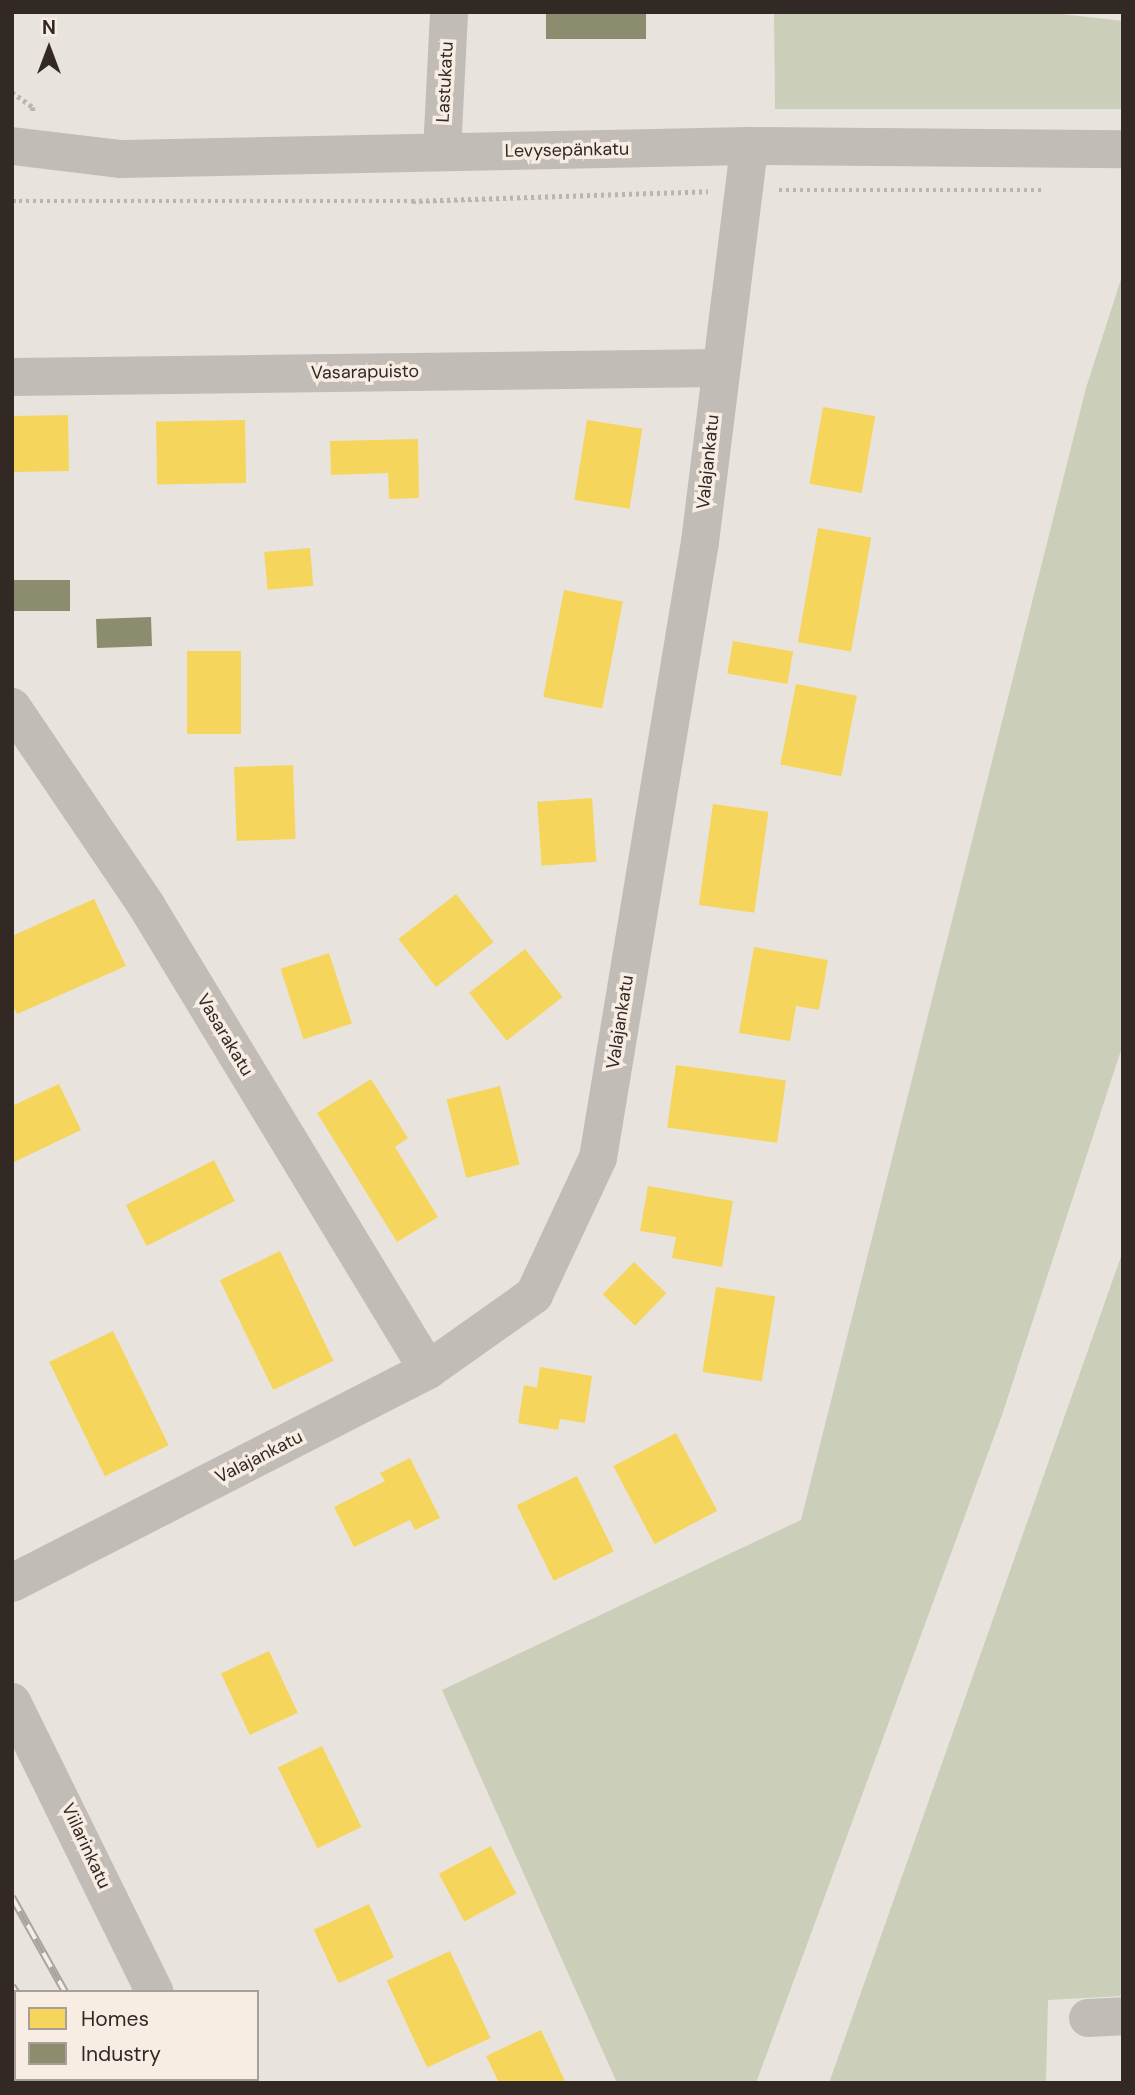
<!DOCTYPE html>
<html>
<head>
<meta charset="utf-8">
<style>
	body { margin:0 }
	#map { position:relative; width:1135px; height:2095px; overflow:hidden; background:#e9e3dd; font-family:"DM Sans",sans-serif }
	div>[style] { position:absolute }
	.green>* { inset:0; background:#cbceb8 }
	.homes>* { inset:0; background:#f6d55c; transform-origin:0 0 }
	.industry>* { inset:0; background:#8c8c6e; transform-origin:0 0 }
	.path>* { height:4.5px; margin-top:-2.25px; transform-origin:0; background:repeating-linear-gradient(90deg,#bbb4af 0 3.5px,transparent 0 7px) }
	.minor>* { height:38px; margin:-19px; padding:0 19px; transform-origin:19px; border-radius:19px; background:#c2bcb7 }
	.rail>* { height:8px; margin-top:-4px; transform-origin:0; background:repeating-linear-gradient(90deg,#f7ede3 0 16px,#aaa5a1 0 32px); box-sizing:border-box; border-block:2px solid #aaa5a1 }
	span { translate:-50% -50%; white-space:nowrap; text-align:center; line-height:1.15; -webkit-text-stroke:7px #f7ede3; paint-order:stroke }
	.street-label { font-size:18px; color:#322925 }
	.frame { position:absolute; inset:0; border:14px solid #322925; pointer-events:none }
	.legend { position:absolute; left:14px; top:1990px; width:245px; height:91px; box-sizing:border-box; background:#f7ede3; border:2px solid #a89f97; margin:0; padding:9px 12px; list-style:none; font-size:21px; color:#322925 }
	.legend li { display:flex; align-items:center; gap:14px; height:35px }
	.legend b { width:35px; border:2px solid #a89f97 }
	.north { position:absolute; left:14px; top:14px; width:70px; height:70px; -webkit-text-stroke:5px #f7ede3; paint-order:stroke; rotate:0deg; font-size:19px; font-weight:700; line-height:28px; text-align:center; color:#322925 }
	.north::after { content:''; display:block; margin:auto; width:24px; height:32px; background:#322925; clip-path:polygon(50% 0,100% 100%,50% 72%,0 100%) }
</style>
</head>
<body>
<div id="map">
	<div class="green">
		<div style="clip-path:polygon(774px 12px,1044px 12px,1123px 21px,1123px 109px,775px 109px)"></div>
		<div style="clip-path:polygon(1123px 273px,1123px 1044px,1002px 1415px,756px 2083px,617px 2083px,442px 1690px,801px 1520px,1086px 388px)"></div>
		<div style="clip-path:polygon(1123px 1251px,1123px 1996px,1048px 2000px,1046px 2083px,829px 2083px)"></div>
	</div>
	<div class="homes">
		<div style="left:823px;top:407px;width:53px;height:78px;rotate:10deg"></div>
		<div style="left:68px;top:415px;width:56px;height:56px;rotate:89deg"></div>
		<div style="left:245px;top:420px;width:63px;height:89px;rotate:89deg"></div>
		<div style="left:587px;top:420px;width:56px;height:81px;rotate:9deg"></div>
		<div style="clip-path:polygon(418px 439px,419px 498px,389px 499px,388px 473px,331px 475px,330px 441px)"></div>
		<div style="left:818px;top:528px;width:54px;height:116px;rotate:10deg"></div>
		<div style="left:310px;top:548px;width:38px;height:46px;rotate:85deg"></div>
		<div style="left:564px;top:590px;width:60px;height:109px;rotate:11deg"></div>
		<div style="left:733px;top:641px;width:61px;height:33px;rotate:10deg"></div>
		<div style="left:187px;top:651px;width:54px;height:83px"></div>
		<div style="left:796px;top:684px;width:62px;height:82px;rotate:11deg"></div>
		<div style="left:293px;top:765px;width:74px;height:59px;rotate:88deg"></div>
		<div style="left:592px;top:798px;width:64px;height:55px;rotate:86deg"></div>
		<div style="left:713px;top:804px;width:56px;height:102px;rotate:8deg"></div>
		<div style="left:456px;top:894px;width:61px;height:73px;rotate:52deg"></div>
		<div style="clip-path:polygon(94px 899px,126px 966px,17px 1014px,12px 1005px,12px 936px)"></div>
		<div style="clip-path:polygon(754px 947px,828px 960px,819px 1010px,796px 1006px,790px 1041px,739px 1033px)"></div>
		<div style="left:525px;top:949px;width:61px;height:71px;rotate:52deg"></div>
		<div style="left:329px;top:953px;width:74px;height:51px;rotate:72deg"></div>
		<div style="left:676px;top:1065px;width:111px;height:63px;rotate:8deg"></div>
		<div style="clip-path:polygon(371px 1079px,408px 1138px,395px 1147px,438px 1217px,397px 1242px,317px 1113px)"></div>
		<div style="clip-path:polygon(59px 1084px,81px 1130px,12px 1163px,12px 1106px)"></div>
		<div style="left:500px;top:1086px;width:81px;height:55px;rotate:76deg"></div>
		<div style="left:214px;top:1160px;width:46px;height:99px;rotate:63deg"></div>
		<div style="clip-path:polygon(648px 1186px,733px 1201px,722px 1267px,672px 1258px,676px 1237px,640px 1231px)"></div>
		<div style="left:280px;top:1251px;width:122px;height:67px;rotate:64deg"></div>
		<div style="left:634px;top:1262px;width:45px;height:45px;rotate:44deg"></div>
		<div style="left:716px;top:1287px;width:60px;height:86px;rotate:9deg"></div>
		<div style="left:113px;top:1331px;width:127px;height:71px;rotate:64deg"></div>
		<div style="clip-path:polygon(540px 1367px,592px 1376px,585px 1423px,560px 1419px,558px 1430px,518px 1423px,524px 1385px,537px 1388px)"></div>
		<div style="left:676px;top:1433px;width:88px;height:71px;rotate:62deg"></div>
		<div style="clip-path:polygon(410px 1458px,440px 1518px,415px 1530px,410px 1520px,354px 1547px,334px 1507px,385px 1481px,380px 1473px)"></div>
		<div style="left:577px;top:1476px;width:84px;height:67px;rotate:64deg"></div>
		<div style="left:269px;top:1651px;width:68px;height:53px;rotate:65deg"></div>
		<div style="left:322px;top:1746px;width:90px;height:49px;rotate:64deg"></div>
		<div style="left:491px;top:1846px;width:54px;height:59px;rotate:62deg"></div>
		<div style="left:369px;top:1904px;width:59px;height:61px;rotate:65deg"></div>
		<div style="left:450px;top:1951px;width:96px;height:70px;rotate:65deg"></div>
		<div style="clip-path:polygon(541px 2030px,566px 2083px,499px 2083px,486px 2056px)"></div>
	</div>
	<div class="industry">
		<div style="left:546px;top:12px;width:100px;height:27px"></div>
		<div style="left:12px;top:580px;width:58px;height:31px"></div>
		<div style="left:151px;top:617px;width:29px;height:55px;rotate:88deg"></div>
	</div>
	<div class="path">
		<div style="left:12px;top:92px;width:26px;rotate:36deg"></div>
		<div style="left:33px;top:107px;width:5px;rotate:90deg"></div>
		<div style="left:779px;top:190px;width:265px"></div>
		<div style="left:12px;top:201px;width:400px"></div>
		<div style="left:412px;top:201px;width:296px;rotate:-1.9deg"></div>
	</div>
	<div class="minor">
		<div style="left:12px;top:146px;width:110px;rotate:6.8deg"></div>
		<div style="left:121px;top:159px;width:628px;rotate:-1.19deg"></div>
		<div style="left:749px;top:146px;width:374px;rotate:0.5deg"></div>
		<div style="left:442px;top:152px;width:140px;rotate:-87.1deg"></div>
		<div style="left:12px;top:377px;width:707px;rotate:-0.73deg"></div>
		<div style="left:12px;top:707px;width:239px;rotate:55.9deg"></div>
		<div style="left:146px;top:905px;width:544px;rotate:58.77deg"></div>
		<div style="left:12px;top:1583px;width:467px;rotate:-27.1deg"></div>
		<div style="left:428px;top:1370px;width:130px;rotate:-35.3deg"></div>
		<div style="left:534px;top:1295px;width:151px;rotate:-65deg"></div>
		<div style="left:598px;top:1158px;width:624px;rotate:-80.6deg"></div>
		<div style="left:700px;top:542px;width:399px;rotate:-82.9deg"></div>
		<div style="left:12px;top:1702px;width:323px;rotate:63.8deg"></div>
		<div style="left:1088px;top:2018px;width:35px;rotate:-3deg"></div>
		<div style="left:197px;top:2079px;width:4px;rotate:76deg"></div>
	</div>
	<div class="rail">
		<div style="left:12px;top:1897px;width:109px;rotate:60.8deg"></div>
		<div style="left:12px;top:1986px;width:7px;rotate:56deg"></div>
		<div style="left:12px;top:2038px;width:7px;rotate:56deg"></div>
		<div style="left:35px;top:2079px;width:4px;rotate:63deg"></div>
		<div style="left:65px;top:2079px;width:4px;rotate:63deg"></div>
		<div style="left:117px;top:2079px;width:4px;rotate:63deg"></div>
	</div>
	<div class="street-label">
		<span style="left:445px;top:82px;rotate:-87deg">Lastukatu</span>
		<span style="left:567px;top:150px;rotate:-1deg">Levysepänkatu</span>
		<span style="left:365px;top:372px;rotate:-1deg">Vasarapuisto</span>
		<span style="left:708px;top:462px;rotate:-84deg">Valajankatu</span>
		<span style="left:620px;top:1022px;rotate:-81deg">Valajankatu</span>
		<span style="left:225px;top:1035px;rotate:59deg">Vasarakatu</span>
		<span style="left:259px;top:1457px;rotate:-27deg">Valajankatu</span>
		<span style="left:86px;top:1846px;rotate:65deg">Viilarinkatu</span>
	</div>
	<div class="frame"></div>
	<ul class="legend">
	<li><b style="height:19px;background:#f6d55c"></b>Homes</li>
	<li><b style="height:19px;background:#8c8c6e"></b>Industry</li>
	</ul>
	<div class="north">N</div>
</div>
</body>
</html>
